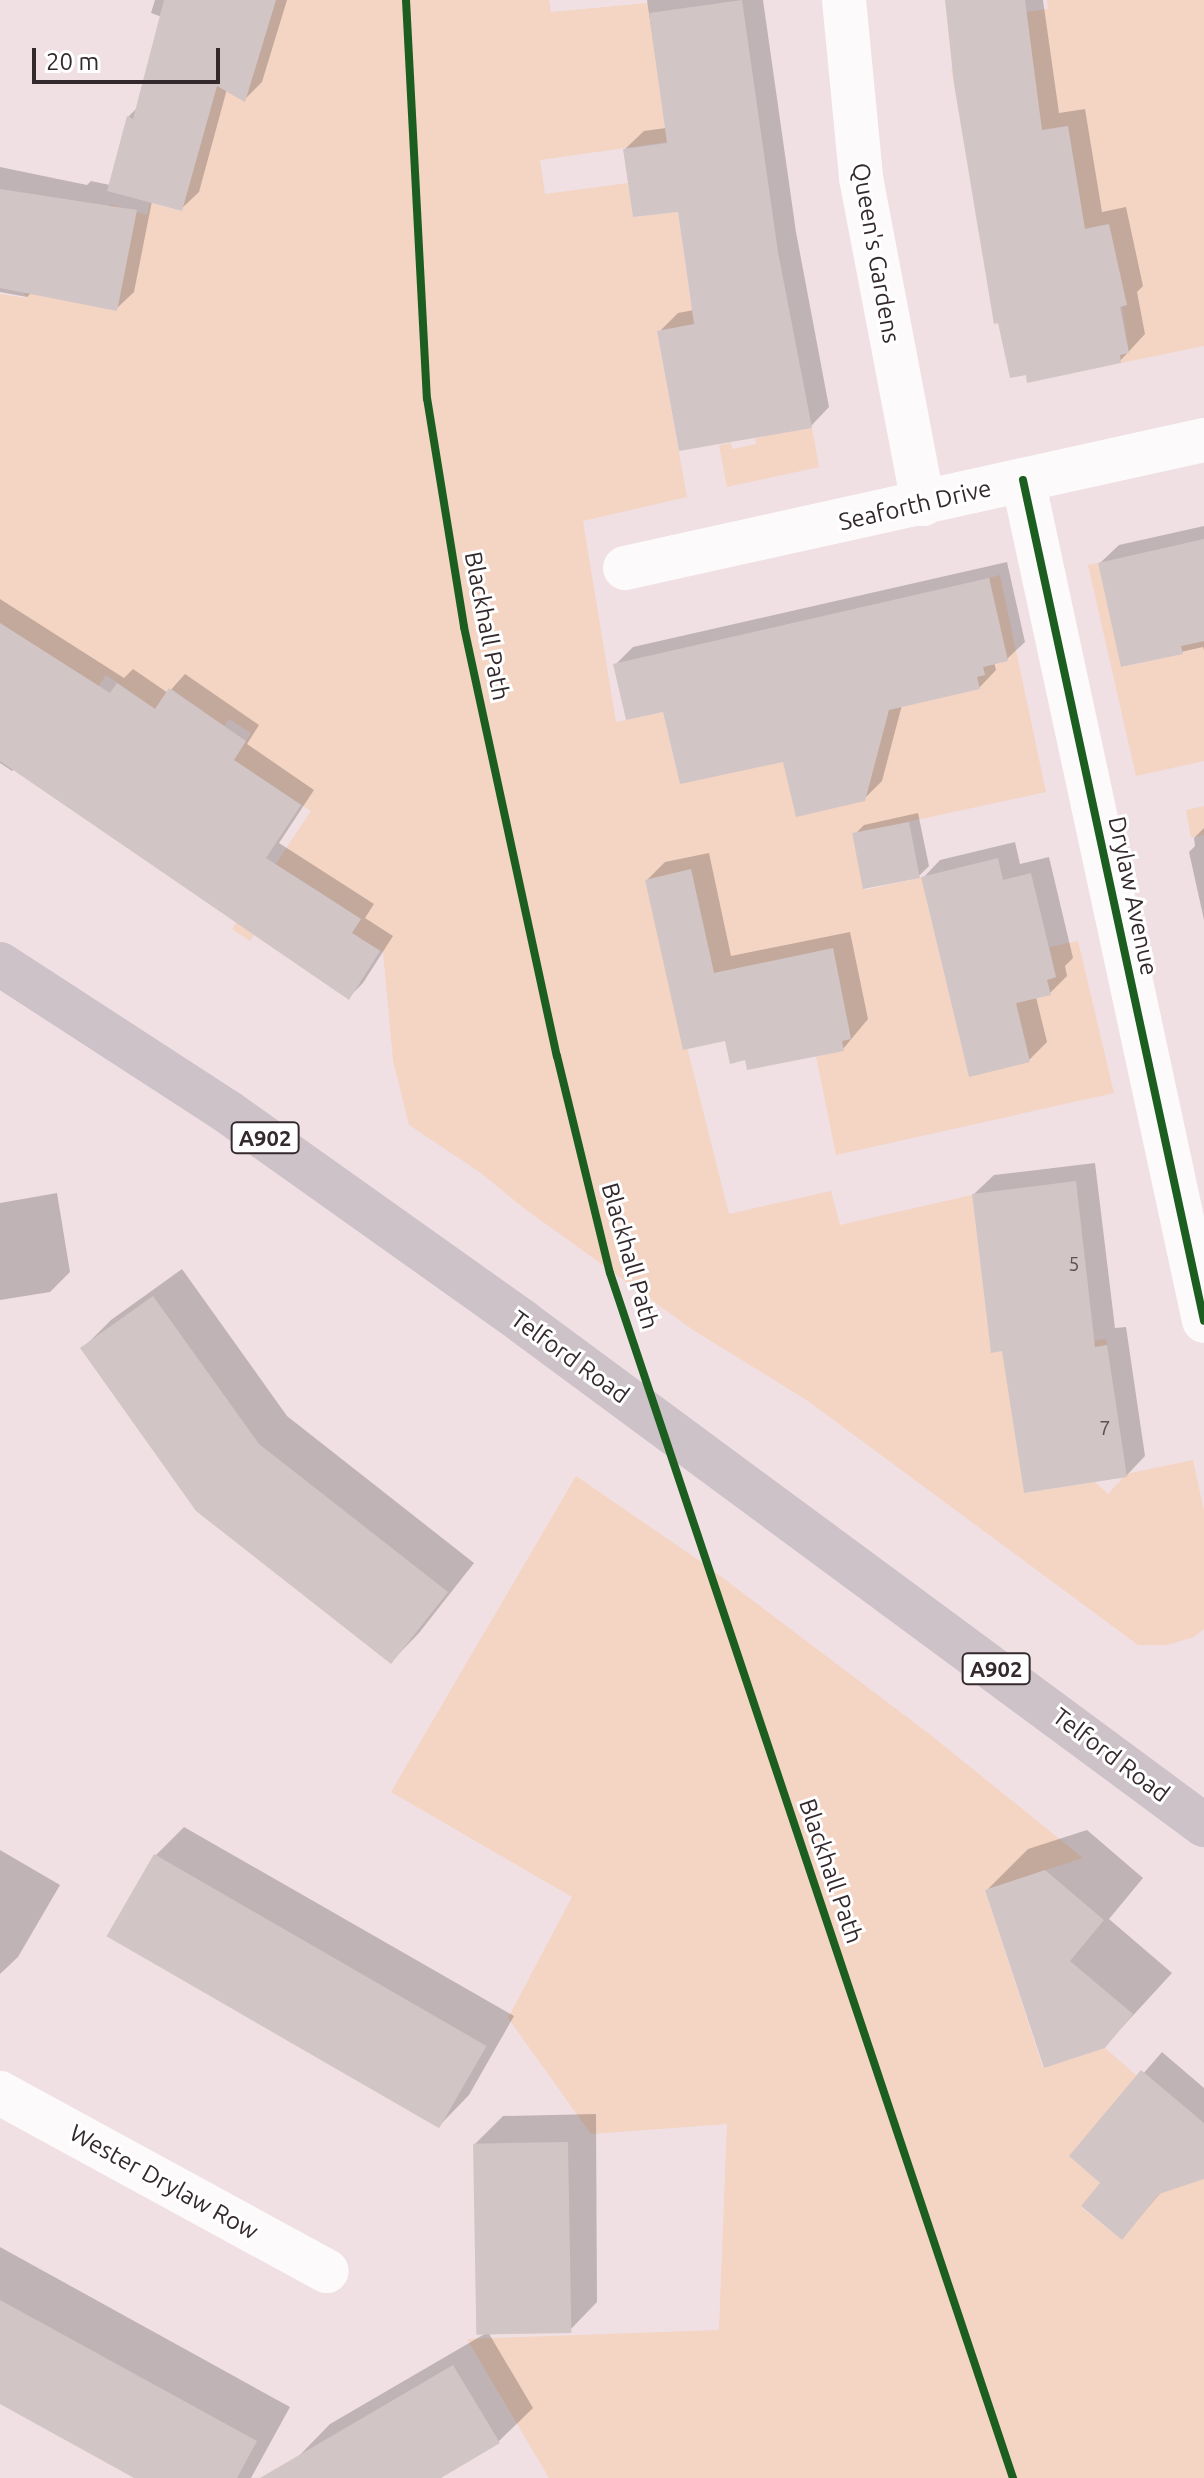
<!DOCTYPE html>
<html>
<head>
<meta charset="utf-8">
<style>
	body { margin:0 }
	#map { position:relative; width:1204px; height:2478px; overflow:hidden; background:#f0e0e4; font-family:Ubuntu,sans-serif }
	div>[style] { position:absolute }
	.green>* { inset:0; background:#f4d4c2 }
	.shadow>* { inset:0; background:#0003 }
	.building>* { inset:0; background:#d2c5c6; transform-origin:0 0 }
	.street>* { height:44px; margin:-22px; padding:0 22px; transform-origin:22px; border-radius:22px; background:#fdfafb }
	.primary>* { height:44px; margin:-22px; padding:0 22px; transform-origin:22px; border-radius:22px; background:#cdc2c8 }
	.cycleway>* { height:8px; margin:-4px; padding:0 4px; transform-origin:4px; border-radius:4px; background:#1b5e20 }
	span { translate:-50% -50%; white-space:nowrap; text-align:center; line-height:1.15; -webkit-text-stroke:6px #fff; paint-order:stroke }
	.number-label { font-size:20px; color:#5c5052 }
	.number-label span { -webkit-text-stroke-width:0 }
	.shield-label span { padding:2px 6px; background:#fff; border:2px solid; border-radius:6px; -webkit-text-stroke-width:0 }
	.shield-label { font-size:22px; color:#34292c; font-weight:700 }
	.street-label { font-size:24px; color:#34292c }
	.scale { position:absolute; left:32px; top:48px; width:188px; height:36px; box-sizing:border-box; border:4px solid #34292c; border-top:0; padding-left:10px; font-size:24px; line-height:28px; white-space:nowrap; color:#34292c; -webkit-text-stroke:6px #fff; paint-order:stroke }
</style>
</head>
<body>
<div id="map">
	<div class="green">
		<div style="clip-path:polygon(268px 0,549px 0,551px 12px,648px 3px,666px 134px,758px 121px,759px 129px,540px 160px,545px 194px,628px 183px,633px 217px,678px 212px,690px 298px,782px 286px,789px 307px,657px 331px,687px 497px,583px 521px,616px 722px,663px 712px,680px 784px,879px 712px,979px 689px,977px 677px,985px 675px,983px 667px,1008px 661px,989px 578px,1000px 575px,1046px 792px,852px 834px,864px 890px,957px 870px,926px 898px,969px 1076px,1030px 1061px,1016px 1003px,1050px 995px,1047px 980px,1056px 977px,1049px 947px,1078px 941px,1114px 1093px,836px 1155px,816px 1056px,844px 1051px,842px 1041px,851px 1038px,833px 949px,714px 973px,691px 870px,645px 880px,729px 1214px,831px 1191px,840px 1225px,972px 1195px,991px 1352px,1106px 1339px,1107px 1345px,1006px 1374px,1024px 1493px,1095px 1482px,1108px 1494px,1126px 1474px,1193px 1460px,1204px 1511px,1204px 1629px,1194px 1637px,1167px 1645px,1138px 1645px,808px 1401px,693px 1330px,521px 1206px,481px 1173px,409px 1125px,393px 1060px,383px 952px,352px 933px,361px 919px,293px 875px,250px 941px,232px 929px,311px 811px,234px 760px,251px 733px,229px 719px,211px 746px,190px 731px,203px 711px,170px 688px,155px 709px,106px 675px,62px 742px,36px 673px,48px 654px,0 623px,0 294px,27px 298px,7px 262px,117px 311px,126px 265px,99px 260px,110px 204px,147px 215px,150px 203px,182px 211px,216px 85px,245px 101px,274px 6px)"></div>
		<div style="clip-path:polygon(1047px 0,1204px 0,1204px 346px,1121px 363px,1120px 355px,1129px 353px,1109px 224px,1053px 235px,990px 284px,975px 213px,1054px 201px,1068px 126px,1042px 130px,1037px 104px,1005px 75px,954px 84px,951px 69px,1026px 12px,1048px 9px)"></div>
		<div style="clip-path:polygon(812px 428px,819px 467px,727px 487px,719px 445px,731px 443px,732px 449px,756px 444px,755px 438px)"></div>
		<div style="clip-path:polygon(1098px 563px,1122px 667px,1182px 654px,1181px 646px,1204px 641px,1204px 761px,1136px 776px,1088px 565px)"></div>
		<div style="clip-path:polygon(1204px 806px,1204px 835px,1191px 838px,1186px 810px)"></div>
		<div style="clip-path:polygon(576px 1476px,707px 1566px,932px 1736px,1083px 1858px,985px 1890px,1043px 2068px,1105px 2048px,1137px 2076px,1070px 2156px,1100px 2183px,1081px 2207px,1122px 2240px,1124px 2197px,1204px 2173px,1204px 2478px,549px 2478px,467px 2339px,719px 2330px,727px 2124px,591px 2134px,508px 2018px,572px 1897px,391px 1792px)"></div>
	</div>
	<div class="shadow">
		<div style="clip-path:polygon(155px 0,287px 0,262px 82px,245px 99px,227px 89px,199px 192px,181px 209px,152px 201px,134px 292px,116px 309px,32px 292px,27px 297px,0 292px,0 167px,87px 185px,91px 181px,110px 185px,128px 117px,138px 107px,162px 17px,151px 13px)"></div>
		<div style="clip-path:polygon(647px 0,763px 0,796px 232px,829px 407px,811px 426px,659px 332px,678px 313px,694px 310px,680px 209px,625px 149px,644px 131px,666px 128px)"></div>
		<div style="clip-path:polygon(947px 0,1043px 0,1059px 113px,1085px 109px,1102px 212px,1126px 207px,1143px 286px,1137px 292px,1145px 334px,1120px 361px)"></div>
		<div style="clip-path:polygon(1204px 526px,1204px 650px,1203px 647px,1123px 665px,1100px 563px,1119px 545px)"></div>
		<div style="clip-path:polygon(1007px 562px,1025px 642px,1007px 659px,994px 662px,996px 670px,979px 688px,902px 705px,882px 781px,864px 799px,785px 760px,665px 710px,615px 665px,633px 647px)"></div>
		<div style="clip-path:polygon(0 599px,124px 678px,133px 669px,168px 693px,185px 674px,259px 725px,247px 744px,314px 790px,279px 843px,374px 904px,365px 918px,393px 936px,363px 983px,348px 998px,15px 769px,12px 771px,0 763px)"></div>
		<div style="clip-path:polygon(918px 813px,929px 866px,919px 876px,854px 835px,864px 825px)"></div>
		<div style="clip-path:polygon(1204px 828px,1204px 920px,1189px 852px,1195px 846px,1194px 838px)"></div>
		<div style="clip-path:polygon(1015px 842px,1020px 864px,1049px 857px,1073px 958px,1065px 966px,1067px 976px,1050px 993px,1036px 997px,1047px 1042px,1029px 1060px,923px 878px,940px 860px)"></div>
		<div style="clip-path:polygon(709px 853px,731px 956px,850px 932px,868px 1019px,843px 1049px,747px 1058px,727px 1038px,647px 880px,665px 862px)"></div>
		<div style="clip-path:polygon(1095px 1163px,1115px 1328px,1126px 1327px,1145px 1456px,1126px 1476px,1004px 1349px,974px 1194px,994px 1175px)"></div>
		<div style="clip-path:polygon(57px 1193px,70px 1272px,50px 1292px,0 1300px,0 1203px)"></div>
		<div style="clip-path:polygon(182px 1269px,287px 1416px,474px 1563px,419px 1633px,391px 1662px,83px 1348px,111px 1320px)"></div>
		<div style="clip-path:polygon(184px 1827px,514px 2016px,469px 2095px,441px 2124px,110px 1935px,156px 1855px)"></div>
		<div style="clip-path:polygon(1087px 1830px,1143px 1878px,1109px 1919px,1172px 1973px,1104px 2047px,987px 1890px,1028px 1849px)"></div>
		<div style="clip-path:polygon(0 1850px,60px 1885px,18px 1957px,0 1974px)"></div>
		<div style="clip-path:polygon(1162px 2052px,1204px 2088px,1204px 2177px,1163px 2190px,1122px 2238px,1103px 2183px,1072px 2156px)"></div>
		<div style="clip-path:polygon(596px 2114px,597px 2302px,569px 2331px,475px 2144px,503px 2116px)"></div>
		<div style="clip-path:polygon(0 2247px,290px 2407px,251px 2478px,138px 2478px,0 2401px)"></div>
		<div style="clip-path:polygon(488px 2332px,533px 2408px,498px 2442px,437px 2478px,308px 2478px,296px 2459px,330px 2424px)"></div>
	</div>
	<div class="building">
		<div style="clip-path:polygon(164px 0,276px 0,245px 102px,217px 86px,182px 211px,107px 191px,127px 116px,133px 119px)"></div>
		<div style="clip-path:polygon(742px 0,778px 252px,812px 428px,679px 451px,657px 331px,694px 324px,678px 212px,633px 217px,623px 149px,667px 143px,649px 13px)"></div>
		<div style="clip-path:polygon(945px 0,1025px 0,1042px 130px,1068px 126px,1085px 229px,1109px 224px,1127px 305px,1120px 307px,1129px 353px,1120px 355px,1121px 363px,1027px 383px,1026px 375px,1010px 378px,998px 323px,994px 324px,954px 84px)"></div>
		<div style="clip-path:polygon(0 189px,137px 210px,117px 311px,0 288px)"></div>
		<div style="clip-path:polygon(1204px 539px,1204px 641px,1181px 646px,1183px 654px,1121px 667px,1098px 563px)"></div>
		<div style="clip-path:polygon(989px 578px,1008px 661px,983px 667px,985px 675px,977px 677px,980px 689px,889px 710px,865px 801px,796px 817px,783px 762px,680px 784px,663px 712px,626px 720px,613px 664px)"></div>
		<div style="clip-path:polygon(0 623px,110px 693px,117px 683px,155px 709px,169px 688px,246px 741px,234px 760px,301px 805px,266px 858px,361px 919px,352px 933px,380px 951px,349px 1000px,0 761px)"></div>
		<div style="left:909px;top:822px;width:57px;height:58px;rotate:79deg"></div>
		<div style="clip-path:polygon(998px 858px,1003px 880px,1031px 873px,1056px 977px,1047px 980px,1051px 995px,1016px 1003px,1030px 1062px,969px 1077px,921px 877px)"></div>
		<div style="clip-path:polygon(691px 869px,714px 973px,833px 948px,851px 1039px,842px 1041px,844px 1051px,747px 1070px,745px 1060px,730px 1064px,725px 1041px,683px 1050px,645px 880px)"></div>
		<div style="clip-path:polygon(1076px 1181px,1095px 1347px,1107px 1345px,1127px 1477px,1024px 1493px,1002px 1351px,991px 1353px,972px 1194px)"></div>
		<div style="clip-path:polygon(153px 1296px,259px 1444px,448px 1592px,391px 1664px,196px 1511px,80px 1348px)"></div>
		<div style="left:154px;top:1854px;width:384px;height:95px;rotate:30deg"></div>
		<div style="clip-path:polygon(1045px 1870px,1104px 1920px,1070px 1961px,1133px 2014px,1105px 2048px,1044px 2068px,985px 1890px)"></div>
		<div style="clip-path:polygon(1141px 2070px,1204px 2123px,1204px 2179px,1159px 2194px,1122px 2240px,1081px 2206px,1100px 2183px,1069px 2156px)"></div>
		<div style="left:568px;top:2142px;width:191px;height:95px;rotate:89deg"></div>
		<div style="clip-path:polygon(0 2300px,257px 2441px,237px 2478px,134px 2478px,0 2404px)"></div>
		<div style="clip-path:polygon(453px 2365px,500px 2443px,441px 2478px,260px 2478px)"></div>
	</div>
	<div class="street">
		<div style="left:844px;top:0;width:179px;rotate:84.5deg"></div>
		<div style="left:861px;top:178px;width:332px;rotate:79.2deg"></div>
		<div style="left:1023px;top:480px;width:860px;rotate:77.85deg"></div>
		<div style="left:625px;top:568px;width:593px;rotate:-12.47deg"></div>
		<div style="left:0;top:2093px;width:372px;rotate:28.6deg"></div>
	</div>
	<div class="primary">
		<div style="left:0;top:964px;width:272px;rotate:33deg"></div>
		<div style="left:228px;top:1112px;width:362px;rotate:35.4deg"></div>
		<div style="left:523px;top:1322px;width:847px;rotate:36.45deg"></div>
	</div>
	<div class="cycleway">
		<div style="left:406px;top:0;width:399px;rotate:87deg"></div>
		<div style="left:427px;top:398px;width:232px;rotate:80.8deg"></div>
		<div style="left:464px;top:627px;width:439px;rotate:77.8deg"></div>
		<div style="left:557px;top:1056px;width:223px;rotate:76.3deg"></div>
		<div style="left:610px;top:1273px;width:1271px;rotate:71.51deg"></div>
		<div style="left:1023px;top:480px;width:860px;rotate:77.85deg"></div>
	</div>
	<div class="number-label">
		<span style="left:1074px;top:1263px">5</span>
		<span style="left:1105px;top:1427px">7</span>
	</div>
	<div class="shield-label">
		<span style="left:265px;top:1138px">A902</span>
		<span style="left:996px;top:1669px">A902</span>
	</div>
	<div class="street-label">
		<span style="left:876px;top:253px;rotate:80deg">Queen's Gardens</span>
		<span style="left:915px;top:505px;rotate:-13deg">Seaforth Drive</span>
		<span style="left:487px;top:626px;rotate:79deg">Blackhall Path</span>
		<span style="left:1133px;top:896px;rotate:78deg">Drylaw Avenue</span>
		<span style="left:630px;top:1256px;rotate:74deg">Blackhall Path</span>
		<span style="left:570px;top:1357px;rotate:36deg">Telford Road</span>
		<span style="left:1111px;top:1755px;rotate:37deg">Telford Road</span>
		<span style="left:831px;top:1871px;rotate:71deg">Blackhall Path</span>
		<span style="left:164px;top:2182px;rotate:29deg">Wester Drylaw Row</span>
	</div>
	<div class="scale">20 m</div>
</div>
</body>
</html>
